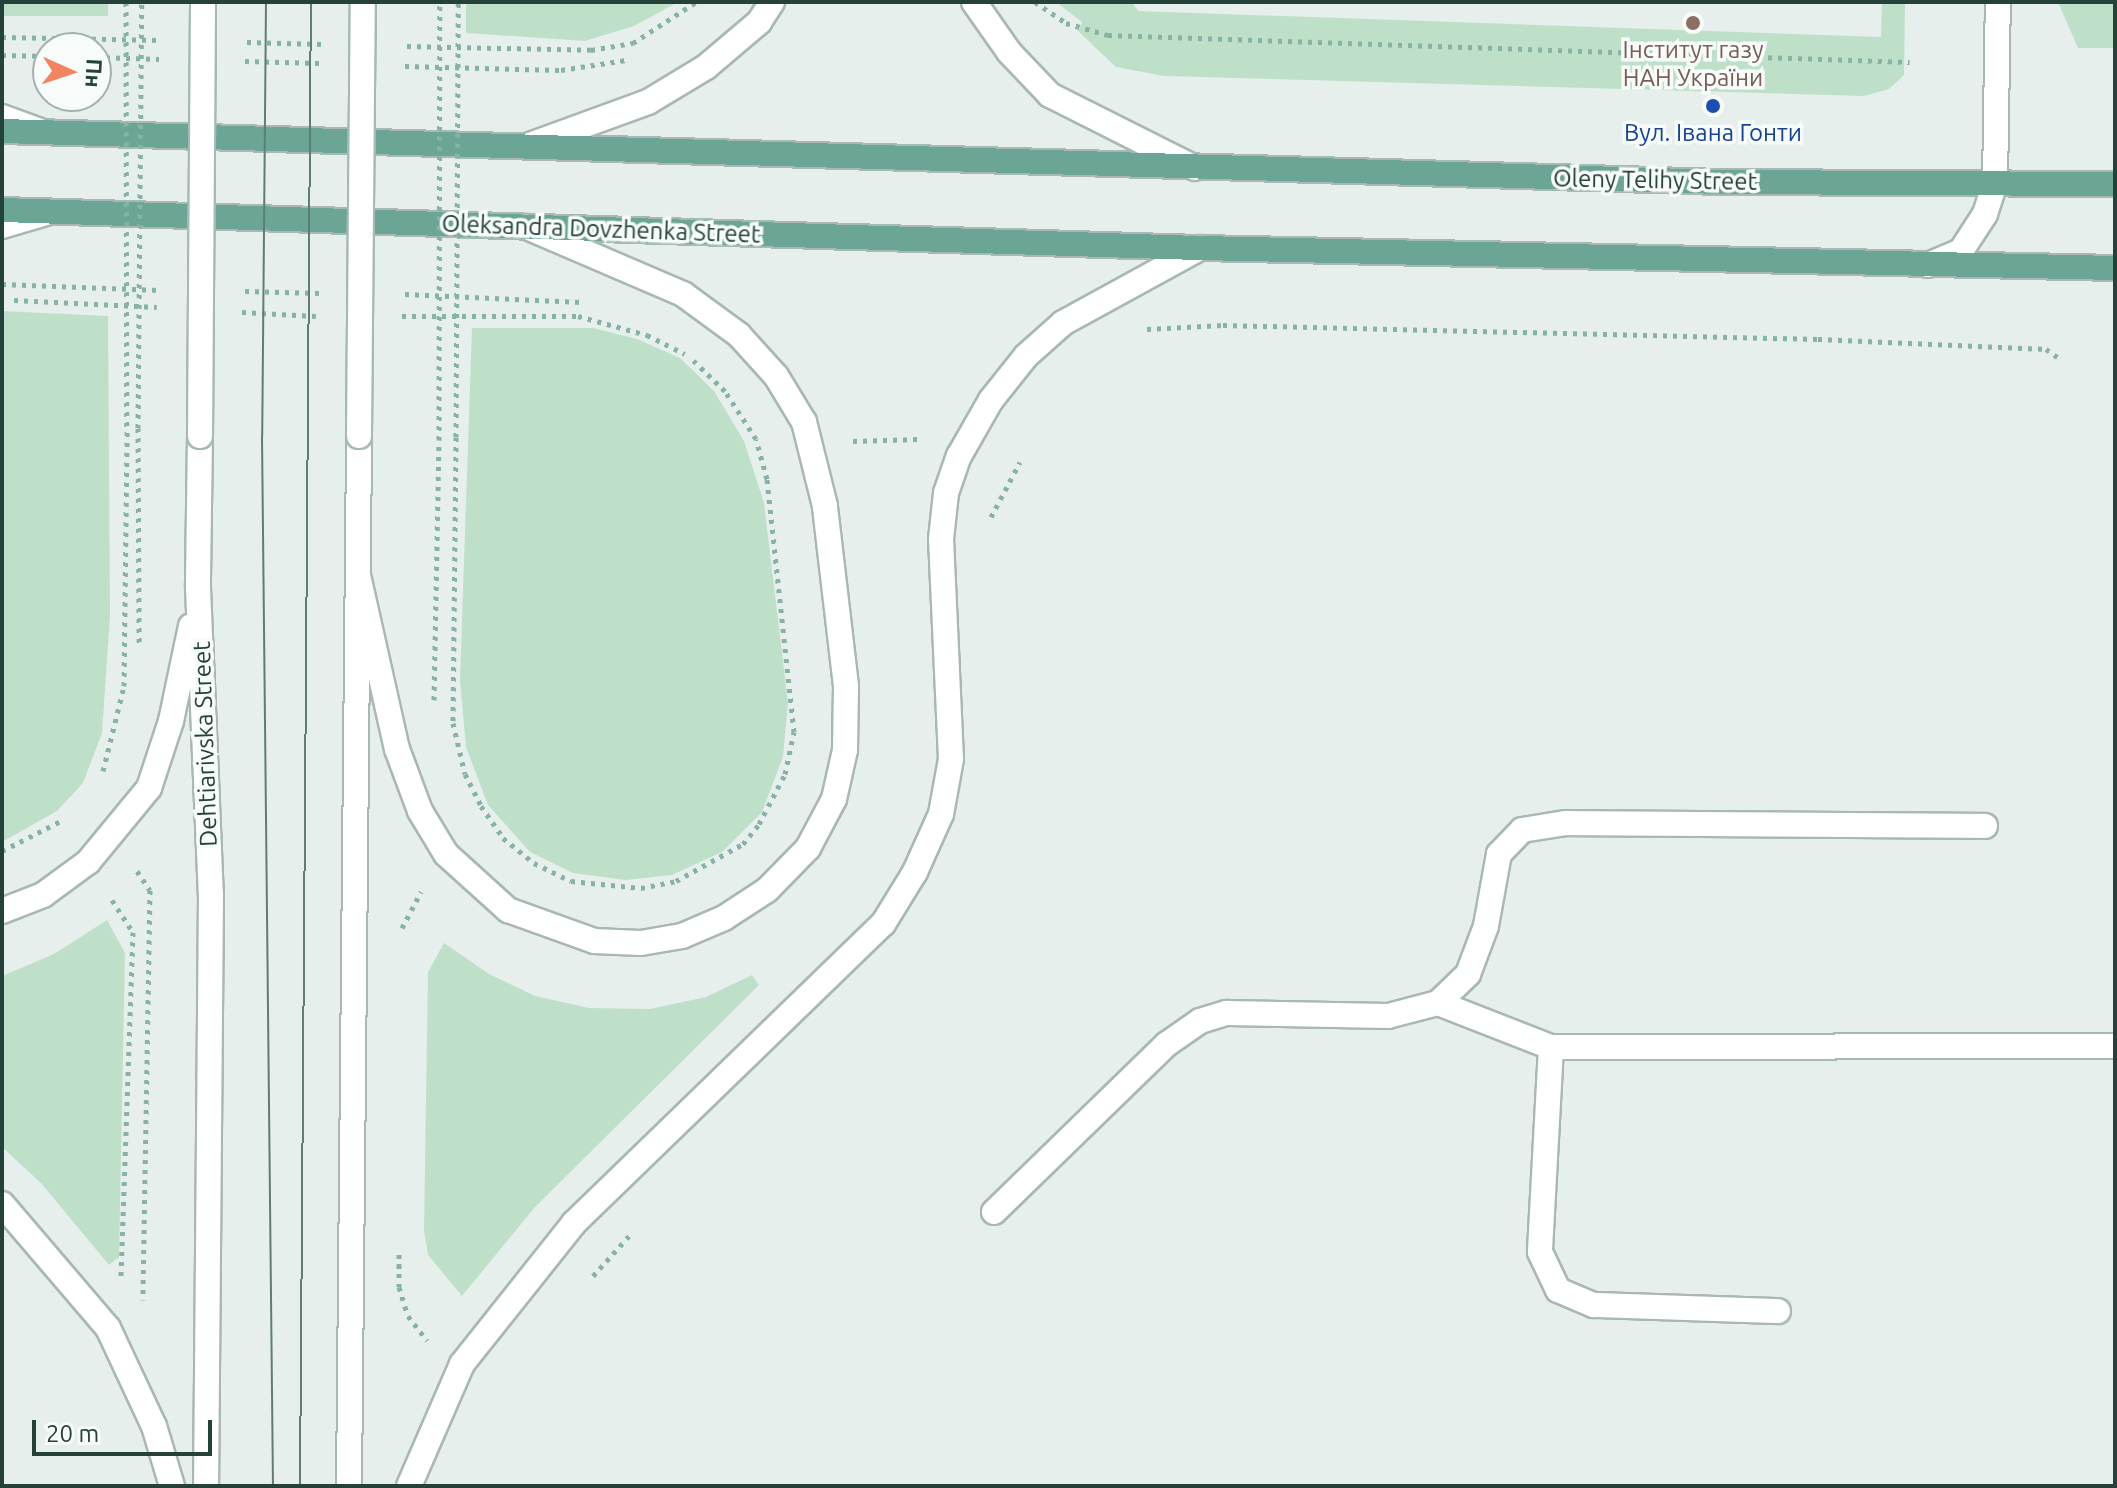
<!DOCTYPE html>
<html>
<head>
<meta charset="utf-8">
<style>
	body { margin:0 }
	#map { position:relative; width:2117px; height:1488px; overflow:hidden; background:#e6efeb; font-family:Ubuntu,sans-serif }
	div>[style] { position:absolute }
	.green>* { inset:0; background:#bfe0c8; transform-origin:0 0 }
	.path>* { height:5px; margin-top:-2.5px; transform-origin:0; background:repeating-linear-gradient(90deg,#86b3a5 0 4px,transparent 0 10px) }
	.roads { filter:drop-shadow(2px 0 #a8b8b2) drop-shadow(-2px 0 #a8b8b2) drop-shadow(0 2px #a8b8b2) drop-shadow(0 -2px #a8b8b2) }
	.lane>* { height:24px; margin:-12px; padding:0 12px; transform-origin:12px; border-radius:12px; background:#fff }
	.street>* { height:24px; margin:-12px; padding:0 12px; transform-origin:12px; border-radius:12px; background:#fff }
	.secondary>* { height:24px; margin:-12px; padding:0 12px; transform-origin:12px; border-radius:12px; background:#fff }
	.primary>* { height:24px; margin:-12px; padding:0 12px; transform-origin:12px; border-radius:12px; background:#6aa596 }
	.tram>* { height:2px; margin:-1px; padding:0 1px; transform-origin:1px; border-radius:1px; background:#5f7d75 }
	.path-bridge>* { height:5px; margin-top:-2.5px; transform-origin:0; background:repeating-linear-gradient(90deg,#86b3a5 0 4px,transparent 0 10px) }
	.bridges { filter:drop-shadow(2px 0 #a4bbb3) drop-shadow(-2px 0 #a4bbb3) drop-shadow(0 2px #a4bbb3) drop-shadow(0 -2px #a4bbb3) }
	.secondary-bridge>* { height:24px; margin:-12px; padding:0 12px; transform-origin:12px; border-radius:12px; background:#fff }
	.dots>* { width:22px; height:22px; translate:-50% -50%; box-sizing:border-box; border:4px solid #f7fbf9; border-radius:50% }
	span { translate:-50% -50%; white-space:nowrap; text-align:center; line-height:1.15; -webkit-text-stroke:7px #f7fbf9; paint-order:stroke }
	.education-label { font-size:24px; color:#785e54 }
	.transit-label { font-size:24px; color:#164399 }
	.street-label { font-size:24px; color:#24423a }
	.frame { position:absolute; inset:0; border:4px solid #24423a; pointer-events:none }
	.north { position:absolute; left:32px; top:32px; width:80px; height:80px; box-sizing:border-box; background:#f7fbf9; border:2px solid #a3b1ad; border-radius:50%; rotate:93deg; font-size:22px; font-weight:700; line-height:32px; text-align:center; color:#24423a }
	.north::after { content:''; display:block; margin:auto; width:28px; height:36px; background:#f4845f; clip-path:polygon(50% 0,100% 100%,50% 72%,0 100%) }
	.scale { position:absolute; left:32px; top:1420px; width:180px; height:36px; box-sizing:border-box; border:4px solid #24423a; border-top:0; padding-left:10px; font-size:24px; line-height:28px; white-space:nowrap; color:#24423a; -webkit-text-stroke:6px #f7fbf9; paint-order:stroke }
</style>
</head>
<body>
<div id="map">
	<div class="green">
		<div style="left:2px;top:2px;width:106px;height:14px"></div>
		<div style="clip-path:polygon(466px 2px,678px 2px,634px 26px,585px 41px,466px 33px)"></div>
		<div style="clip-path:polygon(1056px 2px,1132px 2px,1138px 11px,1881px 37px,1882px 2px,1905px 2px,1904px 75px,1889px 89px,1864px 96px,1164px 76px,1116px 67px,1078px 31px,1082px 22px)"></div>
		<div style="clip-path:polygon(2058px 2px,2115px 2px,2115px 48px,2078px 48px)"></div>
		<div style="clip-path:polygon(2px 311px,108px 316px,110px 616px,102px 733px,83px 783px,57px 811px,2px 842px)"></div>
		<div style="clip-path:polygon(472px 328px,593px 328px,637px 339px,680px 358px,714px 391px,744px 441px,764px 503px,788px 703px,783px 757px,762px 812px,722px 852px,672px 875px,626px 880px,573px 873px,530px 852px,488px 805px,466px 747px,460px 680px)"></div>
		<div style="clip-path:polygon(107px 920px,125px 953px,119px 1257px,109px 1265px,41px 1183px,2px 1147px,2px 976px,54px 954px)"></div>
		<div style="clip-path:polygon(444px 943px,489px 974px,535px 996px,589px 1008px,650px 1009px,706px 997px,752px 975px,759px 985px,535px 1207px,462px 1296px,428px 1255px,424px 1231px,428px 972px)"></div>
	</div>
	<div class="path">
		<div style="left:1035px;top:2px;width:37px;rotate:34deg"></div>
		<div style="left:1066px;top:23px;width:44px;rotate:15.9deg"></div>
		<div style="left:1108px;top:35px;width:802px;rotate:1.93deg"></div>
		<div style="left:2px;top:37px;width:159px;rotate:1.1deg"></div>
		<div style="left:247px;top:42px;width:74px;rotate:1.5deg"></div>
		<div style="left:407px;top:46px;width:184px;rotate:1.2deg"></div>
		<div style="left:591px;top:50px;width:43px;rotate:-9.5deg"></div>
		<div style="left:633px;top:43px;width:75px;rotate:-33.1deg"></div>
		<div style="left:2px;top:55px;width:46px;rotate:1.2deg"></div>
		<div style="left:96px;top:57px;width:63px;rotate:1.8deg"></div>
		<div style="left:245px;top:61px;width:74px;rotate:1.5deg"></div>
		<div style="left:405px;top:66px;width:156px;rotate:1.5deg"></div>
		<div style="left:561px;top:70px;width:66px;rotate:-8.7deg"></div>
		<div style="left:2px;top:284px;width:157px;rotate:2.2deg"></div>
		<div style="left:245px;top:291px;width:74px;rotate:1.5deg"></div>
		<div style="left:405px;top:294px;width:177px;rotate:2.6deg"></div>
		<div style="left:14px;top:300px;width:143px;rotate:2.8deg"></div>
		<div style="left:242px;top:312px;width:74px;rotate:3.1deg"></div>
		<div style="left:402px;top:316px;width:176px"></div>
		<div style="left:578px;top:316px;width:72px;rotate:15.4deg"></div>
		<div style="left:647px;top:335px;width:42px;rotate:26.6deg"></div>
		<div style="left:1147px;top:329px;width:76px;rotate:-3deg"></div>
		<div style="left:1223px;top:325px;width:595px;rotate:1.35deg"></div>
		<div style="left:1818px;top:339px;width:228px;rotate:2.5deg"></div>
		<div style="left:2046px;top:349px;width:16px;rotate:35deg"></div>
		<div style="left:138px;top:428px;width:217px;rotate:89.7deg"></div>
		<div style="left:456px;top:437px;width:286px;rotate:90.6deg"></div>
		<div style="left:453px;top:723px;width:52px;rotate:76.8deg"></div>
		<div style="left:465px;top:774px;width:36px;rotate:63deg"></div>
		<div style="left:481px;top:806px;width:39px;rotate:55deg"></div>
		<div style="left:503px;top:838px;width:40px;rotate:39deg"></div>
		<div style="left:534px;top:863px;width:41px;rotate:25.9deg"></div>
		<div style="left:571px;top:881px;width:70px;rotate:5.7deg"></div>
		<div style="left:641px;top:888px;width:36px;rotate:-11deg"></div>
		<div style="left:676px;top:881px;width:77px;rotate:-28.9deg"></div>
		<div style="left:743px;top:844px;width:26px;rotate:-51deg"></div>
		<div style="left:759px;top:824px;width:56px;rotate:-62.5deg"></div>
		<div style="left:785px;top:774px;width:43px;rotate:-77.9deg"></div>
		<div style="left:794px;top:732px;width:254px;rotate:-96.1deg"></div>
		<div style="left:767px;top:479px;width:41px;rotate:-105.4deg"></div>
		<div style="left:756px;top:439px;width:57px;rotate:-122.9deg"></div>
		<div style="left:725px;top:391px;width:45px;rotate:-135.9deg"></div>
		<div style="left:853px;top:441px;width:66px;rotate:-1.7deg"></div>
		<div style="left:991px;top:517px;width:62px;rotate:-62.2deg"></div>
		<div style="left:434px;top:700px;width:260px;rotate:-88.9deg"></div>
		<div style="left:103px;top:771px;width:88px;rotate:-76.1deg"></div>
		<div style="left:124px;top:686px;width:257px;rotate:-89.3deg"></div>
		<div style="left:2px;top:851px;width:66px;rotate:-27deg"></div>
		<div style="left:137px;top:871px;width:23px;rotate:56deg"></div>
		<div style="left:150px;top:890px;width:410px;rotate:91deg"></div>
		<div style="left:112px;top:900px;width:38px;rotate:57deg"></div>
		<div style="left:133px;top:932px;width:346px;rotate:92deg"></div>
		<div style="left:402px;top:928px;width:41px;rotate:-62.2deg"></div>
		<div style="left:399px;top:1254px;width:33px;rotate:90deg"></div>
		<div style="left:399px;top:1287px;width:30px;rotate:73deg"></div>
		<div style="left:408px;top:1316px;width:31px;rotate:52deg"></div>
		<div style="left:593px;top:1276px;width:54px;rotate:-48deg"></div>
	</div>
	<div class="roads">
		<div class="lane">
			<div style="left:1438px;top:1003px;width:121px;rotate:21.3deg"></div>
			<div style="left:1551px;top:1047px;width:205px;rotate:93.1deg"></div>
			<div style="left:1540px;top:1252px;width:42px;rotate:64.7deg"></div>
			<div style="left:1558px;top:1290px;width:39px;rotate:23deg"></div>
			<div style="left:1594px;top:1305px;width:184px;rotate:1.9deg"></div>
			<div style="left:1551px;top:1047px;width:564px;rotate:-0.1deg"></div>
			<div style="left:994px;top:1212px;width:241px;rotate:-44.2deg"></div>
			<div style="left:1167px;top:1044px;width:40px;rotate:-34.9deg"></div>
			<div style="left:1200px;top:1021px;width:28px;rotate:-17deg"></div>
			<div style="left:1227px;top:1013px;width:161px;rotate:1.1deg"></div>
			<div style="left:1388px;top:1016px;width:52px;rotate:-14.6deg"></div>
			<div style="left:1438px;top:1003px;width:42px;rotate:-44deg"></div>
			<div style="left:1468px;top:974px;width:51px;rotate:-69.4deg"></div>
			<div style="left:1486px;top:926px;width:73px;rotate:-79.8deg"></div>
			<div style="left:1499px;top:854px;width:33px;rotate:-46deg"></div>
			<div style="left:1522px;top:830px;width:45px;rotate:-9deg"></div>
			<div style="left:1566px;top:823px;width:419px;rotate:0.4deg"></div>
		</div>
		<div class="street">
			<div style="left:1928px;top:265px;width:36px;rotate:-23deg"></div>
			<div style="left:1961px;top:251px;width:44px;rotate:-57deg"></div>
			<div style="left:1985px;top:214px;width:32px;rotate:-72deg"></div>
			<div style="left:1995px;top:184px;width:182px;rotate:-89.1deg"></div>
		</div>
		<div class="secondary">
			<div style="left:974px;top:2px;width:61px;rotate:55deg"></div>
			<div style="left:1009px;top:52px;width:59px;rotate:46.4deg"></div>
			<div style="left:1050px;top:95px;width:162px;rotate:26.7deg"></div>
			<div style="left:2px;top:117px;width:40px;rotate:20.2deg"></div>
			<div style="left:527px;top:146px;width:129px;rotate:-20deg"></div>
			<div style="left:648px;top:102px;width:68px;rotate:-31.1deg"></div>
			<div style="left:706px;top:67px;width:70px;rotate:-40.3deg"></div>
			<div style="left:759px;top:22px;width:24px;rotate:-57deg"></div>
			<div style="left:2px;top:226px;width:46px;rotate:-16.5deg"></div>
			<div style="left:200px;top:436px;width:152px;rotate:90.8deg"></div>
			<div style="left:198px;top:588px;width:307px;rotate:87.6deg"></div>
			<div style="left:211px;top:895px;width:591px;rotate:90.48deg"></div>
			<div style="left:358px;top:575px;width:178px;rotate:77.4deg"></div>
			<div style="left:397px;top:749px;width:66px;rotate:69.6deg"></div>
			<div style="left:420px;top:811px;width:50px;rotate:58.8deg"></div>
			<div style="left:446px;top:854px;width:84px;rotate:42.1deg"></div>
			<div style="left:508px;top:910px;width:91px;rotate:19.8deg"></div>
			<div style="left:594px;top:941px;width:47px;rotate:2.4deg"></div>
			<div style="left:641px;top:943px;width:42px;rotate:-9.7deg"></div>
			<div style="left:682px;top:936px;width:46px;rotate:-23.2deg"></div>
			<div style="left:724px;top:918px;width:51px;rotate:-33.1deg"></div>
			<div style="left:767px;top:890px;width:59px;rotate:-45.7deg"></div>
			<div style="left:808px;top:848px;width:55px;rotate:-62deg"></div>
			<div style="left:834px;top:799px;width:50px;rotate:-77.3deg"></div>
			<div style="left:845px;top:750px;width:64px;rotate:-89.1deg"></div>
			<div style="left:846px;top:686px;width:181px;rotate:-96.7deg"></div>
			<div style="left:825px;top:506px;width:87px;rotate:-104deg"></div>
			<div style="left:804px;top:422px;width:54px;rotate:-121.3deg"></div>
			<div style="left:776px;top:376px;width:55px;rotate:-132.1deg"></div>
			<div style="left:739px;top:335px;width:69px;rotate:-143.8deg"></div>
			<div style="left:683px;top:294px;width:170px;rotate:-156.8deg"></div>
			<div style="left:2px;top:911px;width:44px;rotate:-21.3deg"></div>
			<div style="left:43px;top:895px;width:56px;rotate:-36.3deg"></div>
			<div style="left:88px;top:862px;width:96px;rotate:-50.5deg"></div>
			<div style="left:149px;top:788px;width:71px;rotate:-71.8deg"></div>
			<div style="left:171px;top:721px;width:97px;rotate:-78.1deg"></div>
			<div style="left:2px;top:1204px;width:163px;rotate:49.5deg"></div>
			<div style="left:108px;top:1328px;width:108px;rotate:64.9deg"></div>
			<div style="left:154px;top:1426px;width:63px;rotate:73.3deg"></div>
			<div style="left:349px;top:1486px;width:1050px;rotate:-89.45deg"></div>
			<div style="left:409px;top:1486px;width:133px;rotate:-66.5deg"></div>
			<div style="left:462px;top:1364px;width:180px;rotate:-51.5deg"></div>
			<div style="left:574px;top:1223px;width:430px;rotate:-44.1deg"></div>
			<div style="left:883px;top:924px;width:61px;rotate:-58.4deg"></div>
			<div style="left:915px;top:872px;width:64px;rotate:-65.9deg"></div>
			<div style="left:941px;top:814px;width:56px;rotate:-79.7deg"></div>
			<div style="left:951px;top:759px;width:220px;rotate:-92.6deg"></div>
			<div style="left:941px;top:539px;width:46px;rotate:-83.8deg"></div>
			<div style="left:946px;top:493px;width:39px;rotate:-71deg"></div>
			<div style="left:959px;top:456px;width:64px;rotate:-60.3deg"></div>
			<div style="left:991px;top:400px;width:56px;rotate:-51.5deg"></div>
			<div style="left:1026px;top:356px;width:50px;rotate:-41.7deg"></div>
			<div style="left:1063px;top:323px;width:156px;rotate:-28.7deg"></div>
		</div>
		<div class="primary">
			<div style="left:2px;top:131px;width:1722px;rotate:1.7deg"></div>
			<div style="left:1723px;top:182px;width:392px;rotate:0.3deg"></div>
			<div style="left:2px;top:210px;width:1199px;rotate:1.82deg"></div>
			<div style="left:1200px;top:248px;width:915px;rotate:1.25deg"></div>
		</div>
	</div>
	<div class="tram">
		<div style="left:266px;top:2px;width:434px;rotate:90.5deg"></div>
		<div style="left:262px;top:436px;width:1050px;rotate:89.4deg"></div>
		<div style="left:300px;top:1486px;width:1484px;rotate:-89.58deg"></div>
	</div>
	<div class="path-bridge">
		<div style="left:126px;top:2px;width:427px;rotate:89.9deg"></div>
		<div style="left:138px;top:428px;width:426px;rotate:-89.5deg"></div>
		<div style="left:456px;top:437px;width:435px;rotate:-89.7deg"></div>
		<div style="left:439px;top:440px;width:438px;rotate:-89.9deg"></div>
	</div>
	<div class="bridges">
		<div class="secondary-bridge">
			<div style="left:200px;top:436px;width:434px;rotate:-89.6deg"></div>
			<div style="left:359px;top:436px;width:434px;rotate:-89.5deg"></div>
		</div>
	</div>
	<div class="dots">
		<div style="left:1693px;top:23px;background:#8d6e63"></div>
		<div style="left:1713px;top:106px;background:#1a4fb4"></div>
	</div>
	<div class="education-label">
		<span style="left:1693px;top:64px">Інститут газу<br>НАН України</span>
	</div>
	<div class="transit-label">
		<span style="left:1713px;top:133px">Вул. Івана Гонти</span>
	</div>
	<div class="street-label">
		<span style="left:1655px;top:180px;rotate:1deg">Oleny Telihy Street</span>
		<span style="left:601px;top:229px;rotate:2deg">Oleksandra Dovzhenka Street</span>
		<span style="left:205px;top:744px;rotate:-92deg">Dehtiarivska Street</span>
	</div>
	<div class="frame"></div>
	<div class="north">Пн</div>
	<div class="scale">20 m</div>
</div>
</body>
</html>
